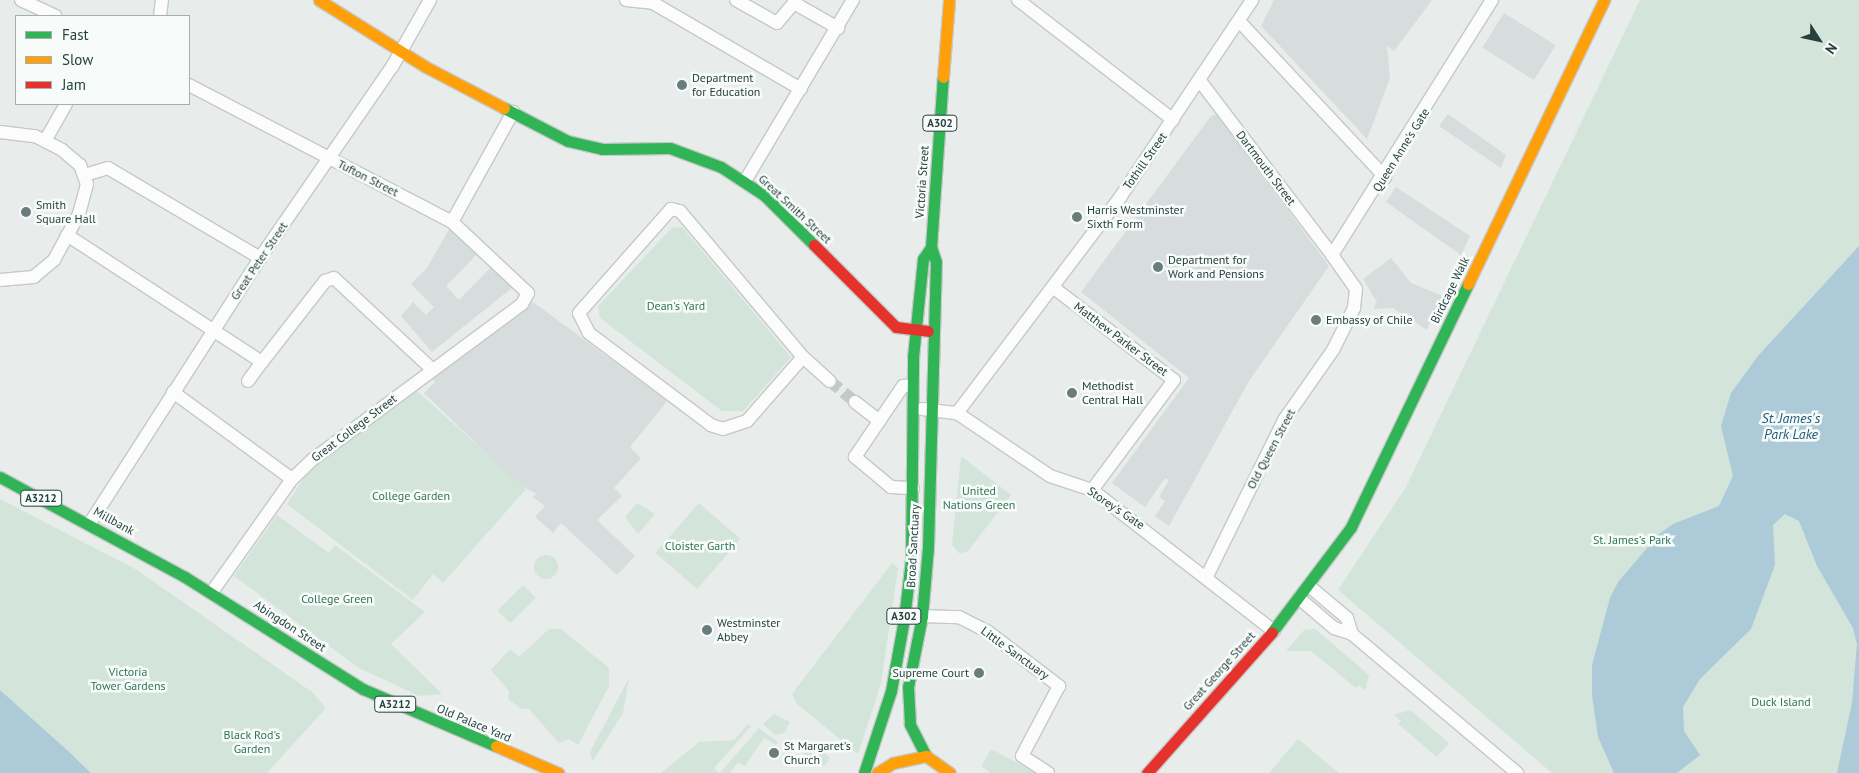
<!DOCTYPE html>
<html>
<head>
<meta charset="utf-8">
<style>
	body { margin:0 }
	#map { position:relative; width:1859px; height:773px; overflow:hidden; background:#e8eceb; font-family:"PT Sans",sans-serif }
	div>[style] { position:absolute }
	.built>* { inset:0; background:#d6dddc; transform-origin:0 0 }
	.green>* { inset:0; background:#d3e4db; transform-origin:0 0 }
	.round { border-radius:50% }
	.water>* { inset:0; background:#accad8 }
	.street-tunnel>* { height:12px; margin-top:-6px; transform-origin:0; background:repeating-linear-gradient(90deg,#c1cac8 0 12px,transparent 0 18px) }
	.roads { filter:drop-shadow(1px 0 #c5c9c8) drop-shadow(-1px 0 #c5c9c8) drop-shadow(0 1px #c5c9c8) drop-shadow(0 -1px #c5c9c8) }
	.street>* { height:12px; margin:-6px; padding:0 6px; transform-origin:6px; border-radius:6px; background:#fcfcfc }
	.fast>* { height:11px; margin:-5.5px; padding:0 5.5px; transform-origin:5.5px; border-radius:5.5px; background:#30b455 }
	.slow>* { height:11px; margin:-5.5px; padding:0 5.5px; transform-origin:5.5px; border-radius:5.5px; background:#ff9f0a }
	.jam>* { height:11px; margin:-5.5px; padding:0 5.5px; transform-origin:5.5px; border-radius:5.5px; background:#e5322d }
	.dots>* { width:14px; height:14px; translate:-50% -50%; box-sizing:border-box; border:2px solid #f7fbfa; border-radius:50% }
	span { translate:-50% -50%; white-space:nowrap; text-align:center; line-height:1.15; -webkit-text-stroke:5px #f7fbfa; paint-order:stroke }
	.shield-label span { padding:1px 4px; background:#f7fbfa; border:1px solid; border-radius:4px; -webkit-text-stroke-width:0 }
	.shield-label { font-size:11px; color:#26403e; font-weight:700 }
	.poi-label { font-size:12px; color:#26403e }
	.left { translate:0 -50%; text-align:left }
	.right { translate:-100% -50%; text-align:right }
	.street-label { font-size:12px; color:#26403e }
	.park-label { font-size:12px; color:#317559 }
	.water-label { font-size:14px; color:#225b7a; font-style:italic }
	.legend { position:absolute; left:15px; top:15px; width:175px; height:90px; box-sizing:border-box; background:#f7fbfa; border:1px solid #a3b0af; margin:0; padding:6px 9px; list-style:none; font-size:15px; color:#26403e }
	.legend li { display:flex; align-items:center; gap:10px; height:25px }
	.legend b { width:25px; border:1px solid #a3b0af }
	.north { position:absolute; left:1794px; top:15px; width:50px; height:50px; -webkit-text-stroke:4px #f7fbfa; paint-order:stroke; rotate:125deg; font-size:14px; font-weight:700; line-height:20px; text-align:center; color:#26403e }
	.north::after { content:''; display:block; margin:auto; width:18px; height:22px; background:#26403e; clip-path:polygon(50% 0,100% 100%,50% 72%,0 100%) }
</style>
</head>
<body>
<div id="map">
	<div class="built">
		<div style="clip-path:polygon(1274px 0,1432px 0,1394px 51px,1387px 46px,1390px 78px,1367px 139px,1261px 26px)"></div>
		<div style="left:1504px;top:13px;width:61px;height:41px;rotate:32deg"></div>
		<div style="clip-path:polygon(1217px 114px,1329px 266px,1249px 381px,1169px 526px,1155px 516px,1165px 501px,1159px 497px,1169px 480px,1165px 478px,1145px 507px,1112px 483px,1189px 378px,1081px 292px,1211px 116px)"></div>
		<div style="clip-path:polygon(1448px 114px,1506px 155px,1501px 168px,1439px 126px)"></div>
		<div style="clip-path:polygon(1396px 187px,1470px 236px,1461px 255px,1386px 202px)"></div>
		<div style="clip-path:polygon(451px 226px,480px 251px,446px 286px,459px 300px,494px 264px,513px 287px,432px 352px,401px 316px,413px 302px,426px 315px,434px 307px,411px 284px,427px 268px)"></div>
		<div style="clip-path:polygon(1391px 258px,1411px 283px,1443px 296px,1427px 330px,1393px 308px,1373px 309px,1377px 302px,1363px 279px)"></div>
		<div style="clip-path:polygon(533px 302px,667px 401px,630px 447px,641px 458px,614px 488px,622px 496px,597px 520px,635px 556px,617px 575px,561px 523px,553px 533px,535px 517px,545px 506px,533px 497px,536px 494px,517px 483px,424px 393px,435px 382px,431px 378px)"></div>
	</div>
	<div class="green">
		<div style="clip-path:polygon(1640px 0,1859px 0,1859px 773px,1552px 773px,1338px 590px,1406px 487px)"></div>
		<div style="clip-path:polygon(682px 227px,791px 357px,743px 411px,722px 411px,600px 318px,598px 306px,672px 228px)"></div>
		<div style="clip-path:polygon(416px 390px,526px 489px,443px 583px,433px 574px,413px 600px,287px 504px,307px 473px)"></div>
		<div style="clip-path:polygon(961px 456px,1011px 495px,968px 551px,960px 554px,952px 545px)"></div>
		<div style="clip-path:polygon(0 499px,137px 570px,312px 692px,326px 708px,267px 773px,91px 773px,0 690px)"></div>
		<div style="clip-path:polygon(637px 503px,655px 514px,638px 534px,625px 517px)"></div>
		<div style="left:699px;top:503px;width:55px;height:66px;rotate:41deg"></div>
		<div style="clip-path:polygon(277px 515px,329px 553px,335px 545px,425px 612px,391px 644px,442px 694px,419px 696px,359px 668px,234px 576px)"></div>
		<div class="round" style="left:534px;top:555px;width:24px;height:24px"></div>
		<div style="clip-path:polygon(892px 563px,898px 568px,881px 683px,858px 754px,796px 703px,792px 694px)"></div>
		<div style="left:523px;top:585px;width:18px;height:36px;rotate:45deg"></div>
		<div style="clip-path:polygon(549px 629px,561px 629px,609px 668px,609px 686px,578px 745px,569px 739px,559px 743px,528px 708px,521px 709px,508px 699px,509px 691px,491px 670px,510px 649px,519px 657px)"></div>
		<div style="clip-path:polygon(1315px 629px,1369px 675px,1365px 690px,1359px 685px,1356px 688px,1311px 651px,1286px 651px,1304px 630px)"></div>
		<div style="clip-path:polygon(629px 678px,623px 713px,593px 761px,590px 752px)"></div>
		<div style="clip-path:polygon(1410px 710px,1449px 743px,1437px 757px,1398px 724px,1401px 721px,1394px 715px)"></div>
		<div style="clip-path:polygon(774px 714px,790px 722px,784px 733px,775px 735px,763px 724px)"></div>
		<div style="clip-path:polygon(748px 724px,751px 726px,714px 768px,719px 773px,661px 773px,699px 742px,734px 740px)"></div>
		<div style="clip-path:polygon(759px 728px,778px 742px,776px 745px,764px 738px,745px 766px,738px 762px,730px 773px,720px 773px)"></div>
		<div style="clip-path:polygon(805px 737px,830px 758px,824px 766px,801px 752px)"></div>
		<div style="clip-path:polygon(1298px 739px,1328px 764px,1339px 773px,1269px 773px)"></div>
		<div style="clip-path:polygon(991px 749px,1037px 773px,990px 773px,982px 766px)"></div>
	</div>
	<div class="water">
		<div style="clip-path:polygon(1859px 246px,1859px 773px,1837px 773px,1852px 703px,1857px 644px,1853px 628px,1817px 566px,1799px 521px,1785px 514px,1773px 525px,1775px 565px,1751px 629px,1700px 679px,1683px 707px,1684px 731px,1700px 755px,1677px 773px,1614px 773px,1598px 737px,1592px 695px,1592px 665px,1610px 598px,1618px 582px,1659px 534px,1673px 524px,1719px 506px,1733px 476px,1721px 426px,1731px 393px,1758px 356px)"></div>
		<div style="clip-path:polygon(0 690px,68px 751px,91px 773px,0 773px)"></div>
	</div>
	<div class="street-tunnel">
		<div style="left:830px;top:381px;width:33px;rotate:40deg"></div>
	</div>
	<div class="roads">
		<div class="street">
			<div style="left:21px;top:0;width:38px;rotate:25deg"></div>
			<div style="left:626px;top:0;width:27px;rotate:6deg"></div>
			<div style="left:653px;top:3px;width:171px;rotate:30.2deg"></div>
			<div style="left:736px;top:0;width:47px;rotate:29.3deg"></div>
			<div style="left:777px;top:23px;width:30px;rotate:-50deg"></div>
			<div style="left:1018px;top:0;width:196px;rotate:37.7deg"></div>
			<div style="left:794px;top:3px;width:51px;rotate:29.6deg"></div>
			<div style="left:160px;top:16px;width:16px;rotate:-83deg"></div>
			<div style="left:1239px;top:21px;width:214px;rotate:46.9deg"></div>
			<div style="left:1200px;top:81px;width:218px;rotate:52.8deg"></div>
			<div style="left:189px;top:85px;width:297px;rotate:27.5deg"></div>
			<div style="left:452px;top:222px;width:104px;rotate:43.1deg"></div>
			<div style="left:528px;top:293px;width:13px;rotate:119deg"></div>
			<div style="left:522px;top:304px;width:260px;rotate:143.4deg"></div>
			<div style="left:313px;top:459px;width:29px;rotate:136deg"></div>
			<div style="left:292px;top:479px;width:138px;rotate:125.3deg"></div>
			<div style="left:0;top:132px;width:35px;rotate:7deg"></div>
			<div style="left:35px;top:136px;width:30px;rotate:27deg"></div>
			<div style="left:62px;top:150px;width:23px;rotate:40deg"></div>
			<div style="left:80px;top:165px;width:20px;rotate:70deg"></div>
			<div style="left:87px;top:184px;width:31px;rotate:105deg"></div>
			<div style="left:79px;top:214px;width:52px;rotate:118.5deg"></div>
			<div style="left:54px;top:260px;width:26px;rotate:140deg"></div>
			<div style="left:34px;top:277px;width:34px;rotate:175deg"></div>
			<div style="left:45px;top:141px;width:43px;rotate:-60.4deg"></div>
			<div style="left:85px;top:175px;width:24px;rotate:-17deg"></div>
			<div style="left:108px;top:168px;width:177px;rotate:30.6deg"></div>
			<div style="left:745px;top:181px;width:211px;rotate:-59.2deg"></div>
			<div style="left:452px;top:222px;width:126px;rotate:-61deg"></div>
			<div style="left:67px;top:235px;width:233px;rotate:33.1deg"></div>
			<div style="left:262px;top:362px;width:103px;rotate:-52.1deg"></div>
			<div style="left:325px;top:281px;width:9px;rotate:-18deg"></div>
			<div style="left:334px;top:278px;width:134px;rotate:42.9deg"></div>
			<div style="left:1054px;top:288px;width:151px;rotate:37.5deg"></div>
			<div style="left:1174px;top:380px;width:137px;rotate:126.7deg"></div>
			<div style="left:803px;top:357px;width:85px;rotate:131.2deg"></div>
			<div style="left:747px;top:421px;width:25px;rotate:162deg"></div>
			<div style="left:723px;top:429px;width:13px;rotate:-162deg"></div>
			<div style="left:711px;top:425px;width:153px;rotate:-143deg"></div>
			<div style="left:589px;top:333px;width:22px;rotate:-117deg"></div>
			<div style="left:579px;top:313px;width:139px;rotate:-48.5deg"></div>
			<div style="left:671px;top:209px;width:9px;rotate:13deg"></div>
			<div style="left:680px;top:211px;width:191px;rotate:49.9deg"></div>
			<div style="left:803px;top:357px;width:36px;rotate:42deg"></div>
			<div style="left:248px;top:381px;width:24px;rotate:-54deg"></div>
			<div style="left:913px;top:385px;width:10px;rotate:174deg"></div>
			<div style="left:903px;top:386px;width:86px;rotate:124.1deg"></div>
			<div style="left:855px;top:457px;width:47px;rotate:39.8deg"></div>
			<div style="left:891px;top:487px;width:22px;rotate:3deg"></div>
			<div style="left:173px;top:392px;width:147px;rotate:36.2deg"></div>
			<div style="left:855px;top:402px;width:31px;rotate:38deg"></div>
			<div style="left:922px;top:409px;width:35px;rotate:7deg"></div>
			<div style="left:957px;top:413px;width:112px;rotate:34.1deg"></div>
			<div style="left:1050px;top:476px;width:44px;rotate:18.4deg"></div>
			<div style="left:1092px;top:490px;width:230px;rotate:37.8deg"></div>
			<div style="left:957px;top:413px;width:272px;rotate:-52.9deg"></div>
			<div style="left:1121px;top:196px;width:236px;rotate:-56.2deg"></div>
			<div style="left:90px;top:523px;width:315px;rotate:-57.3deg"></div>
			<div style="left:260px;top:258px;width:232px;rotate:-55.4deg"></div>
			<div style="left:392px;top:67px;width:77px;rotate:-60.4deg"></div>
			<div style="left:1206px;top:578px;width:176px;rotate:-63.7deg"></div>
			<div style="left:1284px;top:420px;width:85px;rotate:-55deg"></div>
			<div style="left:1333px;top:350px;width:47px;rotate:-63.4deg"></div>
			<div style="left:1354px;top:308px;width:19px;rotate:-84deg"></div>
			<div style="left:1356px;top:289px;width:42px;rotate:-125.2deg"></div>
			<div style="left:1332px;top:255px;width:301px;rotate:-57.9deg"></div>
			<div style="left:1309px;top:586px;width:50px;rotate:40.1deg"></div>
			<div style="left:1347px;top:618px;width:17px;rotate:73deg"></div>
			<div style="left:1352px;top:634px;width:216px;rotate:40.1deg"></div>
			<div style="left:1300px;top:599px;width:45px;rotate:40.5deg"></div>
			<div style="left:1334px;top:628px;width:19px;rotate:18deg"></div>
			<div style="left:922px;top:616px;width:37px;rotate:2deg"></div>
			<div style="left:959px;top:617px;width:31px;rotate:27deg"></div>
			<div style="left:987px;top:631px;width:91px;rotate:37.4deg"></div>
			<div style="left:1059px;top:686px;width:79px;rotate:117.9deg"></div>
			<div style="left:1022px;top:756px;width:31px;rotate:33deg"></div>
		</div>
		<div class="fast">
			<div style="left:504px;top:108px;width:72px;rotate:27.3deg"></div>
			<div style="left:568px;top:141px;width:35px;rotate:13deg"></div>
			<div style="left:602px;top:149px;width:68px;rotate:-0.8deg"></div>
			<div style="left:670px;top:148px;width:54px;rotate:20.4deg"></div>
			<div style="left:721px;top:167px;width:51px;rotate:33.1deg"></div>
			<div style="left:764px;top:195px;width:71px;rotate:45deg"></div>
			<div style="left:0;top:477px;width:210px;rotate:28.4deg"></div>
			<div style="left:185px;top:577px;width:210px;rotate:32.2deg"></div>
			<div style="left:363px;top:689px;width:145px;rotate:23.2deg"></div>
			<div style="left:1272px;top:632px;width:131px;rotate:-53deg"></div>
			<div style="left:1351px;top:527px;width:270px;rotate:-64.3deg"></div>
			<div style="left:926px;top:756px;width:36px;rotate:-117deg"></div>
			<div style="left:910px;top:724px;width:37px;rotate:-93deg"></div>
			<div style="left:908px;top:687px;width:72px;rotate:-78.8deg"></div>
			<div style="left:922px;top:616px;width:69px;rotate:-85deg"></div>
			<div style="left:928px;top:547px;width:285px;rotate:-88.4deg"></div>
			<div style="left:936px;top:262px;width:16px;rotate:-108deg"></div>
			<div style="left:931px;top:247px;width:170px;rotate:-86deg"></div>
			<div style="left:864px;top:773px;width:86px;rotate:-71.8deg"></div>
			<div style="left:891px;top:691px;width:73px;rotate:-79.8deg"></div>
			<div style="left:904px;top:619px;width:60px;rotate:-83.3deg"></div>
			<div style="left:911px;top:559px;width:202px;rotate:-89.4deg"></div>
			<div style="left:913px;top:357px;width:99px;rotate:-84.2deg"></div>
			<div style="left:923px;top:259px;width:14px;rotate:-56deg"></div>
		</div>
		<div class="slow">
			<div style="left:319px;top:0;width:126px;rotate:32.1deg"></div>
			<div style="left:426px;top:67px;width:88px;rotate:27.7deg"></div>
			<div style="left:943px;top:77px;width:77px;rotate:-85.5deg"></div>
			<div style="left:1468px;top:284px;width:315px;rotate:-64.4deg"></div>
			<div style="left:496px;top:746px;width:68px;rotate:23.5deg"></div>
			<div style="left:877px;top:773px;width:19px;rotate:-32deg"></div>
			<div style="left:893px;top:763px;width:34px;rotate:-12deg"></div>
			<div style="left:926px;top:756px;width:29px;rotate:35deg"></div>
		</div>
		<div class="jam">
			<div style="left:814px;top:245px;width:116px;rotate:45deg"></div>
			<div style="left:896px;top:327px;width:32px;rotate:7deg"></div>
			<div style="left:1147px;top:773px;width:188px;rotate:-48.4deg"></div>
		</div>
	</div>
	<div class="dots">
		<div style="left:682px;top:85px;background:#6a7c7b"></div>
		<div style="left:26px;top:212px;background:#6a7c7b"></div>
		<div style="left:1077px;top:217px;background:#6a7c7b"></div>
		<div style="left:1158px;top:267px;background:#6a7c7b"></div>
		<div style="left:1316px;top:320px;background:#6a7c7b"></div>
		<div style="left:1072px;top:393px;background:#6a7c7b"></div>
		<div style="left:707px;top:630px;background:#6a7c7b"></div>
		<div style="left:979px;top:673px;background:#6a7c7b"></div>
		<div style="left:774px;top:753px;background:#6a7c7b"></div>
	</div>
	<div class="shield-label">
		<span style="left:940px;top:123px">A302</span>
		<span style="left:41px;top:498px">A3212</span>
		<span style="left:904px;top:616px">A302</span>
		<span style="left:395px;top:704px">A3212</span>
	</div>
	<div class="poi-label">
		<span class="left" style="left:692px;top:85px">Department<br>for Education</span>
		<span class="left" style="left:36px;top:212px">Smith<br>Square Hall</span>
		<span class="left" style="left:1087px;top:217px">Harris Westminster<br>Sixth Form</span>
		<span class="left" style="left:1168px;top:267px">Department for<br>Work and Pensions</span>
		<span class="left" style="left:1326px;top:320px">Embassy of Chile</span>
		<span class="left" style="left:1082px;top:393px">Methodist<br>Central Hall</span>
		<span class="left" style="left:717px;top:630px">Westminster<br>Abbey</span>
		<span class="right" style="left:969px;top:673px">Supreme Court</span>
		<span class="left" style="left:784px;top:753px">St Margaret's<br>Church</span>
	</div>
	<div class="street-label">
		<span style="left:1401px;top:150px;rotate:-58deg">Queen Anne's Gate</span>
		<span style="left:1145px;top:161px;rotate:-55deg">Tothill Street</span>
		<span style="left:1266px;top:168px;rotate:53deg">Dartmouth Street</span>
		<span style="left:368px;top:178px;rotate:27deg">Tufton Street</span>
		<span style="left:922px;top:182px;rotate:-86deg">Victoria Street</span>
		<span style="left:795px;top:209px;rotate:43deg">Great Smith Street</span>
		<span style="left:259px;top:261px;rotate:-56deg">Great Peter Street</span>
		<span style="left:1450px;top:290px;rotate:-64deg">Birdcage Walk</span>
		<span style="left:1121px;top:339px;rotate:37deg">Matthew Parker Street</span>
		<span style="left:354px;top:428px;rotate:-37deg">Great College Street</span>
		<span style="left:1271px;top:449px;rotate:-62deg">Old Queen Street</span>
		<span style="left:1116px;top:508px;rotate:34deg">Storey's Gate</span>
		<span style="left:114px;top:521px;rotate:29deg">Millbank</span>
		<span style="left:913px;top:546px;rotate:-87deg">Broad Sanctuary</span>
		<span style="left:290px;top:626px;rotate:33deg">Abingdon Street</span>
		<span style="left:1015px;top:653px;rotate:36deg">Little Sanctuary</span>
		<span style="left:1219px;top:671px;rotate:-48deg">Great George Street</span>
		<span style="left:474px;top:723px;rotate:23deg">Old Palace Yard</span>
	</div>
	<div class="park-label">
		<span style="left:676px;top:306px">Dean's Yard</span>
		<span style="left:979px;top:498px">United<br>Nations Green</span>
		<span style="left:411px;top:496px">College Garden</span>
		<span style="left:1632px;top:540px">St. James's Park</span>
		<span style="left:700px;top:546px">Cloister Garth</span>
		<span style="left:337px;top:599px">College Green</span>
		<span style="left:128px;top:679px">Victoria<br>Tower Gardens</span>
		<span style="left:1781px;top:702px">Duck Island</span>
		<span style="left:252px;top:742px">Black Rod's<br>Garden</span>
	</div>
	<div class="water-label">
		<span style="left:1791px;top:426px">St. James's<br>Park Lake</span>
	</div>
	<ul class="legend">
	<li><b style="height:6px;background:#30b455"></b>Fast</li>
	<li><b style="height:6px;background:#ff9f0a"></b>Slow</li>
	<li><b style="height:6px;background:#e5322d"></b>Jam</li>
	</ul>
	<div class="north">N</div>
</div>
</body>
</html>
